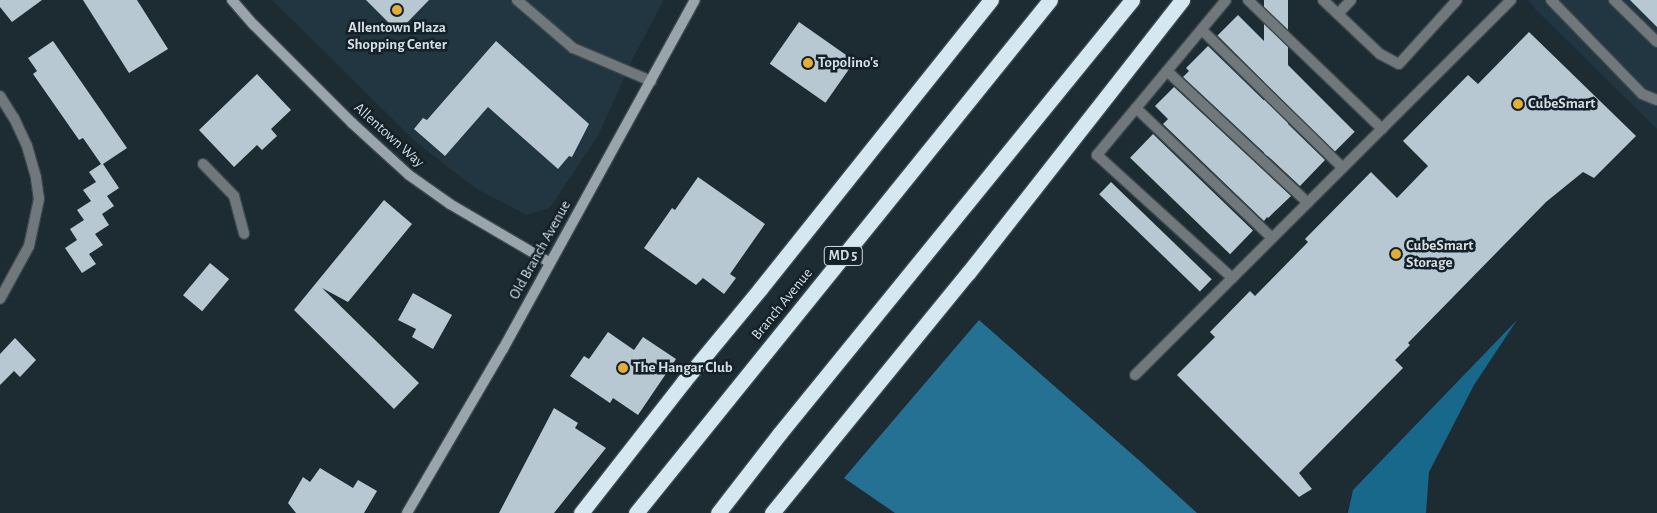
<!DOCTYPE html>
<html>
<head>
<meta charset="utf-8">
<style>
	body { margin:0 }
	#map { position:relative; width:1657px; height:513px; overflow:hidden; background:#1d2b33; font-family:"Alegreya Sans",sans-serif }
	div>[style] { position:absolute }
	.built>* { inset:0; background:#213641 }
	.forest>* { inset:0; background:#18688b }
	.water>* { inset:0; background:#247194 }
	.building>* { inset:0; background:#b7c8d2; transform-origin:0 0 }
	.roads { filter:drop-shadow(1px 0 #3b484f) drop-shadow(-1px 0 #3b484f) drop-shadow(0 1px #3b484f) drop-shadow(0 -1px #3b484f) }
	.lane>* { height:10px; margin:-5px; padding:0 5px; transform-origin:5px; border-radius:5px; background:#71787c }
	.street>* { height:10px; margin:-5px; padding:0 5px; transform-origin:5px; border-radius:5px; background:#71787c }
	.secondary>* { height:10px; margin:-5px; padding:0 5px; transform-origin:5px; border-radius:5px; background:#99a5ab }
	.highway>* { height:15px; margin:-7.5px; padding:0 7.5px; transform-origin:7.5px; border-radius:7.5px; background:#d5e7f1 }
	.dots>* { width:14px; height:14px; translate:-50% -50%; box-sizing:border-box; border:2px solid #142129; border-radius:50% }
	span { translate:-50% -50%; white-space:nowrap; text-align:center; line-height:1.15; -webkit-text-stroke:5px #142129; paint-order:stroke }
	.shield-label span { padding:1px 4px; background:#142129; border:1px solid; border-radius:4px; -webkit-text-stroke-width:0 }
	.shield-label { font-size:14px; color:#d6dfe4; font-weight:700 }
	.poi-label { font-size:15px; color:#d6dfe4; font-weight:700 }
	.left { translate:0 -50%; text-align:left }
	.street-label { font-size:15px; color:#d6dfe4 }
</style>
</head>
<body>
<div id="map">
	<div class="built">
		<div style="clip-path:polygon(272px 0,664px 0,634px 56px,598px 136px,550px 208px,526px 215px,475px 188px,416px 142px)"></div>
		<div style="clip-path:polygon(1528px 0,1657px 0,1657px 129px,1535px 9px)"></div>
	</div>
	<div class="forest">
		<div style="clip-path:polygon(1517px 320px,1474px 385px,1429px 472px,1426px 513px,1348px 513px,1353px 490px)"></div>
	</div>
	<div class="water">
		<div style="clip-path:polygon(979px 320px,1141px 462px,1197px 513px,895px 513px,844px 478px)"></div>
	</div>
	<div class="building">
		<div style="clip-path:polygon(0 0,42px 0,12px 22px,0 7px)"></div>
		<div style="clip-path:polygon(83px 0,137px 0,168px 49px,129px 73px)"></div>
		<div style="clip-path:polygon(366px 0,429px 0,398px 32px)"></div>
		<div style="left:1264px;top:0;width:24px;height:156px"></div>
		<div style="clip-path:polygon(1630px 0,1657px 0,1657px 27px)"></div>
		<div style="left:1238px;top:15px;width:165px;height:29px;rotate:45deg"></div>
		<div style="left:799px;top:22px;width:68px;height:51px;rotate:35deg"></div>
		<div style="clip-path:polygon(1529px 32px,1636px 136px,1594px 178px,1583px 172px,1546px 202px,1408px 343px,1410px 345px,1395px 360px,1403px 368px,1299px 473px,1312px 489px,1299px 497px,1177px 375px,1215px 337px,1210px 332px,1250px 291px,1255px 296px,1308px 242px,1305px 239px,1371px 172px,1397px 198px,1428px 166px,1403px 141px,1468px 75px,1478px 84px)"></div>
		<div style="clip-path:polygon(53px 41px,127px 148px,103px 164px,119px 188px,107px 196px,114px 206px,102px 214px,109px 225px,95px 234px,103px 245px,89px 254px,96px 264px,82px 273px,65px 248px,77px 240px,70px 229px,84px 220px,77px 210px,91px 201px,83px 190px,96px 182px,89px 172px,101px 164px,83px 138px,79px 140px,33px 74px,37px 71px,28px 58px)"></div>
		<div style="clip-path:polygon(496px 41px,589px 124px,572px 157px,569px 156px,558px 169px,488px 107px,445px 156px,414px 129px,423px 118px,427px 120px)"></div>
		<div style="clip-path:polygon(1208px 46px,1325px 160px,1300px 186px,1183px 77px,1189px 71px,1186px 68px)"></div>
		<div style="clip-path:polygon(257px 74px,291px 110px,271px 129px,277px 136px,262px 150px,257px 145px,234px 167px,199px 130px)"></div>
		<div style="clip-path:polygon(1174px 87px,1291px 196px,1268px 218px,1267px 217px,1264px 221px,1163px 124px,1168px 119px,1155px 106px)"></div>
		<div style="left:1153px;top:134px;width:139px;height:33px;rotate:44deg"></div>
		<div style="clip-path:polygon(698px 177px,765px 224px,730px 274px,736px 278px,724px 294px,703px 278px,696px 285px,644px 248px,672px 208px,675px 210px)"></div>
		<div style="left:1111px;top:182px;width:140px;height:17px;rotate:44deg"></div>
		<div style="clip-path:polygon(384px 200px,412px 224px,348px 302px,322px 288px,419px 383px,394px 409px,294px 310px)"></div>
		<div style="left:210px;top:263px;width:25px;height:42px;rotate:40deg"></div>
		<div style="clip-path:polygon(413px 293px,452px 315px,433px 349px,412px 337px,416px 329px,398px 320px)"></div>
		<div style="clip-path:polygon(608px 332px,634px 350px,643px 337px,676px 359px,638px 415px,613px 398px,610px 403px,570px 376px,584px 356px,589px 359px)"></div>
		<div style="clip-path:polygon(15px 338px,36px 360px,20px 377px,14px 371px,0 385px,0 354px)"></div>
		<div style="clip-path:polygon(554px 408px,578px 423px,575px 428px,606px 448px,554px 513px,499px 513px)"></div>
		<div style="clip-path:polygon(320px 468px,353px 488px,358px 480px,377px 491px,364px 513px,296px 513px,288px 503px,303px 477px,310px 482px)"></div>
	</div>
	<div class="roads">
		<div class="lane">
			<div style="left:517px;top:0;width:74px;rotate:40.6deg"></div>
			<div style="left:573px;top:48px;width:85px;rotate:22.9deg"></div>
			<div style="left:1226px;top:0;width:202px;rotate:129.8deg"></div>
			<div style="left:1097px;top:155px;width:183px;rotate:42.3deg"></div>
			<div style="left:1248px;top:0;width:186px;rotate:43.9deg"></div>
			<div style="left:1323px;top:0;width:79px;rotate:43.5deg"></div>
			<div style="left:1380px;top:54px;width:21px;rotate:28deg"></div>
			<div style="left:1399px;top:64px;width:86px;rotate:-47.8deg"></div>
			<div style="left:1551px;top:0;width:131px;rotate:45.9deg"></div>
			<div style="left:1642px;top:94px;width:16px;rotate:22deg"></div>
			<div style="left:1614px;top:0;width:60px;rotate:44.3deg"></div>
			<div style="left:1338px;top:14px;width:19px;rotate:-47deg"></div>
			<div style="left:1202px;top:30px;width:197px;rotate:44.4deg"></div>
			<div style="left:1167px;top:71px;width:193px;rotate:43.1deg"></div>
			<div style="left:1136px;top:108px;width:188px;rotate:43.7deg"></div>
			<div style="left:203px;top:164px;width:45px;rotate:45.9deg"></div>
			<div style="left:234px;top:196px;width:39px;rotate:75deg"></div>
			<div style="left:1135px;top:375px;width:531px;rotate:-44.92deg"></div>
		</div>
		<div class="street">
			<div style="left:0;top:96px;width:26px;rotate:58deg"></div>
			<div style="left:14px;top:118px;width:31px;rotate:65deg"></div>
			<div style="left:27px;top:146px;width:33px;rotate:74deg"></div>
			<div style="left:36px;top:178px;width:21px;rotate:82deg"></div>
			<div style="left:39px;top:199px;width:48px;rotate:102deg"></div>
			<div style="left:29px;top:246px;width:60px;rotate:118.7deg"></div>
		</div>
		<div class="secondary">
			<div style="left:232px;top:0;width:33px;rotate:49deg"></div>
			<div style="left:254px;top:25px;width:139px;rotate:45deg"></div>
			<div style="left:352px;top:123px;width:77px;rotate:42.4deg"></div>
			<div style="left:409px;top:175px;width:50px;rotate:35.3deg"></div>
			<div style="left:450px;top:204px;width:115px;rotate:30.4deg"></div>
			<div style="left:407px;top:513px;width:190px;rotate:-59.7deg"></div>
			<div style="left:503px;top:349px;width:398px;rotate:-61.2deg"></div>
		</div>
		<div class="highway">
			<div style="left:581px;top:513px;width:167px;rotate:-52deg"></div>
			<div style="left:684px;top:381px;width:119px;rotate:-50.4deg"></div>
			<div style="left:760px;top:289px;width:370px;rotate:-51.4deg"></div>
			<div style="left:636px;top:513px;width:659px;rotate:-51.1deg"></div>
			<div style="left:718px;top:513px;width:101px;rotate:-52.2deg"></div>
			<div style="left:780px;top:433px;width:558px;rotate:-50.89deg"></div>
			<div style="left:772px;top:513px;width:310px;rotate:-50.8deg"></div>
			<div style="left:968px;top:273px;width:347px;rotate:-51.9deg"></div>
		</div>
	</div>
	<div class="dots">
		<div style="left:397px;top:10px;background:#e4ad35"></div>
		<div style="left:808px;top:63px;background:#e4ad35"></div>
		<div style="left:1518px;top:104px;background:#e4ad35"></div>
		<div style="left:1396px;top:254px;background:#e4ad35"></div>
		<div style="left:623px;top:368px;background:#e4ad35"></div>
	</div>
	<div class="shield-label">
		<span style="left:843px;top:256px">MD 5</span>
	</div>
	<div class="poi-label">
		<span style="left:397px;top:36px">Allentown Plaza<br>Shopping Center</span>
		<span class="left" style="left:818px;top:63px">Topolino's</span>
		<span class="left" style="left:1528px;top:104px">CubeSmart</span>
		<span class="left" style="left:1406px;top:254px">CubeSmart<br>Storage</span>
		<span class="left" style="left:633px;top:368px">The Hangar Club</span>
	</div>
	<div class="street-label">
		<span style="left:389px;top:135px;rotate:42deg">Allentown Way</span>
		<span style="left:540px;top:250px;rotate:-61deg">Old Branch Avenue</span>
		<span style="left:782px;top:304px;rotate:-51deg">Branch Avenue</span>
	</div>
</div>
</body>
</html>
